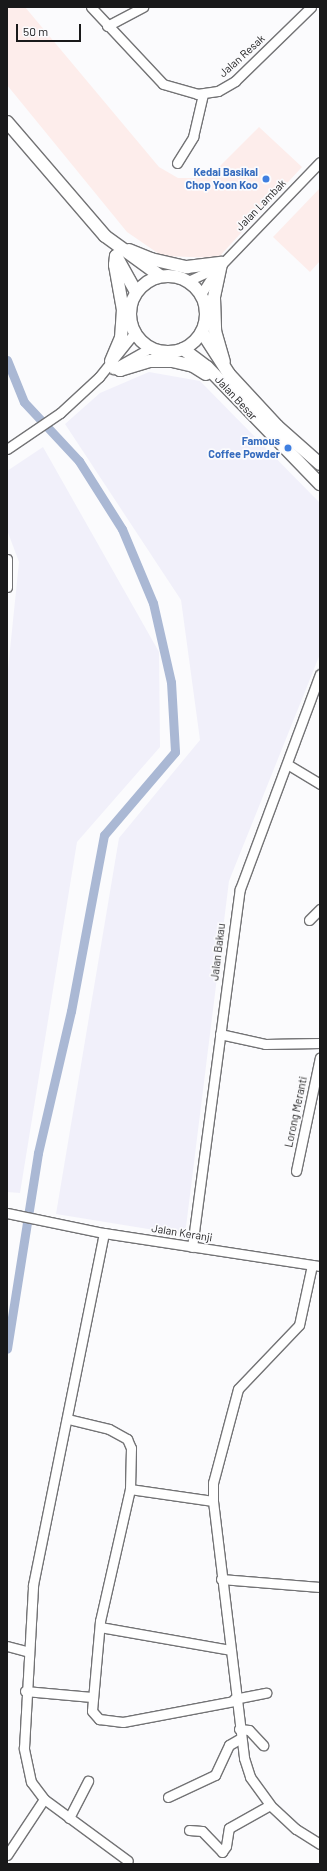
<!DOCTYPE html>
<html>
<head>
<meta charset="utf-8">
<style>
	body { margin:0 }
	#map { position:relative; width:327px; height:1871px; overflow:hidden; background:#fbfbfd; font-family:Barlow,sans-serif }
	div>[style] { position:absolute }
	.commercial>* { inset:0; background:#fdedeb }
	.built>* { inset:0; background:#f1f0fa }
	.canal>* { height:9px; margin:-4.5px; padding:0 4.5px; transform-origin:4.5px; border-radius:4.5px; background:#aab8d4 }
	.roads { filter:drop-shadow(1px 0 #737375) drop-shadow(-1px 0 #737375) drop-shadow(0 1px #737375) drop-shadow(0 -1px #737375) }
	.minor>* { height:9px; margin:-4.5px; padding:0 4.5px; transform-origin:4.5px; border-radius:4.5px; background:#fff }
	.major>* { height:12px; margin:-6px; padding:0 6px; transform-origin:6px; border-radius:6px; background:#fff }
	.major>.ring { margin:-6px; padding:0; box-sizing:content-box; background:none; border:12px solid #fff; border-radius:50% }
	.dots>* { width:11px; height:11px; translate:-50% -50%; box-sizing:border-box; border:2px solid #fbfbfd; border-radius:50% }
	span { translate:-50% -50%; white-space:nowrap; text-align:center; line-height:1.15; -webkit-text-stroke:3.5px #fbfbfd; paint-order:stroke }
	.street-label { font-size:11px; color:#19191a }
	.shop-label { font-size:11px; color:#366cbe; font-weight:700 }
	.right { translate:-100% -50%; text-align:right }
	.frame { position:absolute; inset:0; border:8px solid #19191a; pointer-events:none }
	.scale { position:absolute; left:16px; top:24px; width:65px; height:18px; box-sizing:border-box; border:2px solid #19191a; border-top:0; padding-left:5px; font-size:12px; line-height:14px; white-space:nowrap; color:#19191a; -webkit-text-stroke:3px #fbfbfd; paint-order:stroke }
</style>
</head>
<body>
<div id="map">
	<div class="commercial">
		<div style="clip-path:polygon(7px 7px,25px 7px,159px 167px,178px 178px,201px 178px,217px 169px,259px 127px,302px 167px,218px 258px,162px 256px,127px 232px,7px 85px)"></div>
		<div style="clip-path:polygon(320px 188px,320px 261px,310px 272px,273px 237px)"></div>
	</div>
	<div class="built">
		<div style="clip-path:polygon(149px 372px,200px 381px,320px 503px,320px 654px,229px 881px,185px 1235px,56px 1214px,119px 838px,200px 740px,181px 600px,65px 424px,100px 393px)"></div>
		<div style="clip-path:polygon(43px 447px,159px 652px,160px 747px,77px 842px,20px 1193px,7px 1192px,7px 679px,19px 562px,7px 530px,7px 471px)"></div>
	</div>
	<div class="canal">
		<div style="left:7px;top:360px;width:45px;rotate:68deg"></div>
		<div style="left:24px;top:402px;width:81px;rotate:47deg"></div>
		<div style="left:79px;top:461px;width:80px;rotate:57.7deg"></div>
		<div style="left:122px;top:529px;width:80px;rotate:67.3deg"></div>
		<div style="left:153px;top:603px;width:81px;rotate:77.2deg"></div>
		<div style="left:171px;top:682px;width:70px;rotate:86.7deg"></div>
		<div style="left:175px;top:752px;width:109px;rotate:130.5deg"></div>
		<div style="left:104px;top:835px;width:179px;rotate:100.6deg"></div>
		<div style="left:71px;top:1011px;width:146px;rotate:103.1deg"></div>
		<div style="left:38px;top:1153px;width:198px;rotate:99deg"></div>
	</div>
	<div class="roads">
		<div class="minor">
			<div style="left:91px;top:7px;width:105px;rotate:46.9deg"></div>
			<div style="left:163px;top:84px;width:35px;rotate:16deg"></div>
			<div style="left:197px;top:94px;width:21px;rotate:-8deg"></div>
			<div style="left:218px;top:91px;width:20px;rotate:-30deg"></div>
			<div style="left:235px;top:81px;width:106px;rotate:-44.2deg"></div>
			<div style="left:107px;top:26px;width:41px;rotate:-27.8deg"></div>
			<div style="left:177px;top:163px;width:31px;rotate:-58deg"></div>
			<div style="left:193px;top:137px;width:44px;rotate:-76.9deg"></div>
			<div style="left:188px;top:281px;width:35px;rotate:-25deg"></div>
			<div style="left:220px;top:266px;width:144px;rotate:-46.1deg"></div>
			<div style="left:201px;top:294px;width:31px;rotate:-57deg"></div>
			<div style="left:113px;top:369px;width:43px;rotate:-29.6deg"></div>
			<div style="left:7px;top:449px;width:64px;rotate:-34.2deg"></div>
			<div style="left:60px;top:413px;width:53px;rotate:-42.7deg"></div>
			<div style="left:99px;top:377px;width:58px;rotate:-51.3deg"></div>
			<div style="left:7px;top:559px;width:28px;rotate:90deg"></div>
			<div style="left:287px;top:764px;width:39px;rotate:31deg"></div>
			<div style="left:309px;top:920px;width:16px;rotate:-45deg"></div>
			<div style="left:220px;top:1034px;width:46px;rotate:12.5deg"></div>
			<div style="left:265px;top:1044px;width:55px;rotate:-1deg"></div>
			<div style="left:296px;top:1171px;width:116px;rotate:-78.1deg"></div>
			<div style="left:7px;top:1213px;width:99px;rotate:11.7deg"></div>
			<div style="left:104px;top:1233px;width:219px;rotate:8.7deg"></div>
			<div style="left:192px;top:1247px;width:361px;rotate:-82.4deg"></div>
			<div style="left:240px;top:889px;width:229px;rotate:-69.6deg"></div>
			<div style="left:312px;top:1265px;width:61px;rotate:102.2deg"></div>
			<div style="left:299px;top:1325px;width:88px;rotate:133.6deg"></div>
			<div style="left:238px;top:1389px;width:97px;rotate:104.9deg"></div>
			<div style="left:213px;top:1483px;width:18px;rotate:90deg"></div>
			<div style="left:213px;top:1501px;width:259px;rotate:83.1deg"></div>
			<div style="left:244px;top:1758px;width:20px;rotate:72deg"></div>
			<div style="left:250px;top:1777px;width:34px;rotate:54deg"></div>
			<div style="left:270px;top:1805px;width:35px;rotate:43deg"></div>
			<div style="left:296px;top:1829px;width:28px;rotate:32deg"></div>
			<div style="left:68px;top:1419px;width:42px;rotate:13.7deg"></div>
			<div style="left:109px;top:1429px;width:21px;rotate:29deg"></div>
			<div style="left:127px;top:1439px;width:10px;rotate:66deg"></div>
			<div style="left:131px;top:1448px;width:41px;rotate:91.4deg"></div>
			<div style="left:213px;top:1501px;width:84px;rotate:-171.8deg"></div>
			<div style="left:130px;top:1489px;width:135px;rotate:102.8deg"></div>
			<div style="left:100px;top:1621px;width:90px;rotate:95.1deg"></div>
			<div style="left:92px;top:1711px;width:11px;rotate:49deg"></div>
			<div style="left:99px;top:1719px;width:24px;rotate:7deg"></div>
			<div style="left:123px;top:1722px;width:113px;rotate:-10.7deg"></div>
			<div style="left:221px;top:1579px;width:99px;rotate:4.6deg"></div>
			<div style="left:100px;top:1627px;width:132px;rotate:10deg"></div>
			<div style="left:7px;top:1646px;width:20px;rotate:15deg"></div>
			<div style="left:25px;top:1691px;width:67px;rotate:5.1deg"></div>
			<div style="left:234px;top:1699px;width:33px;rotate:-11deg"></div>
			<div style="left:239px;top:1729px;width:10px;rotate:6deg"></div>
			<div style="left:249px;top:1730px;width:21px;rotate:47deg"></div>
			<div style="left:168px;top:1797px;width:52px;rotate:-25.1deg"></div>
			<div style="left:215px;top:1775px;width:33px;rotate:-65deg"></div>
			<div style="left:229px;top:1745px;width:14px;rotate:-30deg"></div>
			<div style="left:44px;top:1799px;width:104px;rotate:36.4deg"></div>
			<div style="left:69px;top:1818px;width:42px;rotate:-62.8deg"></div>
			<div style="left:189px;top:1830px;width:13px;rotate:4deg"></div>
			<div style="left:202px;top:1831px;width:29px;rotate:46deg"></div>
			<div style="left:222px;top:1852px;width:7px;rotate:-56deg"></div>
			<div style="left:226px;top:1846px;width:18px;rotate:-81deg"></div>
			<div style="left:229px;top:1828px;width:47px;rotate:-29.3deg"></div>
			<div style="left:7px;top:1855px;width:67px;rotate:-56.5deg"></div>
			<div style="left:44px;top:1799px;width:21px;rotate:-127deg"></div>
			<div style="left:31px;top:1782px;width:35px;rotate:-102deg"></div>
			<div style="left:24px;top:1748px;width:163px;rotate:-86.8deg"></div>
			<div style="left:33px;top:1585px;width:359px;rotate:-78.6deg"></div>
		</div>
		<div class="major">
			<div style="left:7px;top:122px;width:150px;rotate:49.3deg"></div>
			<div style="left:105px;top:236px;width:68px;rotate:36deg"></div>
			<div style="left:129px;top:250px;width:24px;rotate:22deg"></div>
			<div style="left:151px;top:259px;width:37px;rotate:13deg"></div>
			<div style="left:187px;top:267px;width:35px;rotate:-7deg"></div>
			<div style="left:116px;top:256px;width:41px;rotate:60.9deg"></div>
			<div style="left:221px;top:264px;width:35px;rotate:102deg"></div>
			<div style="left:214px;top:298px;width:33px;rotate:88deg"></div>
			<div style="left:215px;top:331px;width:32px;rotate:74deg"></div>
			<div class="ring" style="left:130px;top:276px;width:64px;height:64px"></div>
			<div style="left:202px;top:332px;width:50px;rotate:57.3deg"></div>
			<div style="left:229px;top:374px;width:71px;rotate:47.3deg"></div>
			<div style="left:277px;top:426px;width:57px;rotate:41.5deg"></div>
			<div style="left:183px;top:349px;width:30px;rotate:37deg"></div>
			<div style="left:207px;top:367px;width:163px;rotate:46deg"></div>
			<div style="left:111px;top:361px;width:25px;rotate:-67deg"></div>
			<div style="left:121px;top:338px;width:28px;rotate:-86deg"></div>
			<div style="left:123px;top:310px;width:46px;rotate:-100.1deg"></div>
			<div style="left:115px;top:265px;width:9px;rotate:-84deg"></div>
			<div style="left:115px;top:367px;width:6px;rotate:31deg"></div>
			<div style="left:120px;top:370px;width:31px;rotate:-17deg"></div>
			<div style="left:150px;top:361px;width:22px"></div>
			<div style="left:172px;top:361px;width:22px;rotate:13deg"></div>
			<div style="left:193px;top:366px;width:15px;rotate:32deg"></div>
		</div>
	</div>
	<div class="dots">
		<div style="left:266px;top:179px;background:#3f7fe0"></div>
		<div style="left:288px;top:448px;background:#3f7fe0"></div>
	</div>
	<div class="street-label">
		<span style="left:242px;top:56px;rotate:-42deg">Jalan Resak</span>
		<span style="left:261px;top:205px;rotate:-46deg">Jalan Lambak</span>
		<span style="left:236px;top:398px;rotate:47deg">Jalan Besar</span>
		<span style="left:218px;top:952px;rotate:-83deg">Jalan Bakau</span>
		<span style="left:296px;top:1112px;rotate:-78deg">Lorong Meranti</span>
		<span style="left:182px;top:1233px;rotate:9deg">Jalan Keranji</span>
	</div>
	<div class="shop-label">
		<span class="right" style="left:258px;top:179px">Kedai Basikal<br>Chop Yoon Koo</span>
		<span class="right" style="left:280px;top:448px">Famous<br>Coffee Powder</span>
	</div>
	<div class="frame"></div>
	<div class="scale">50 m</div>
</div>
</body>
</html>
